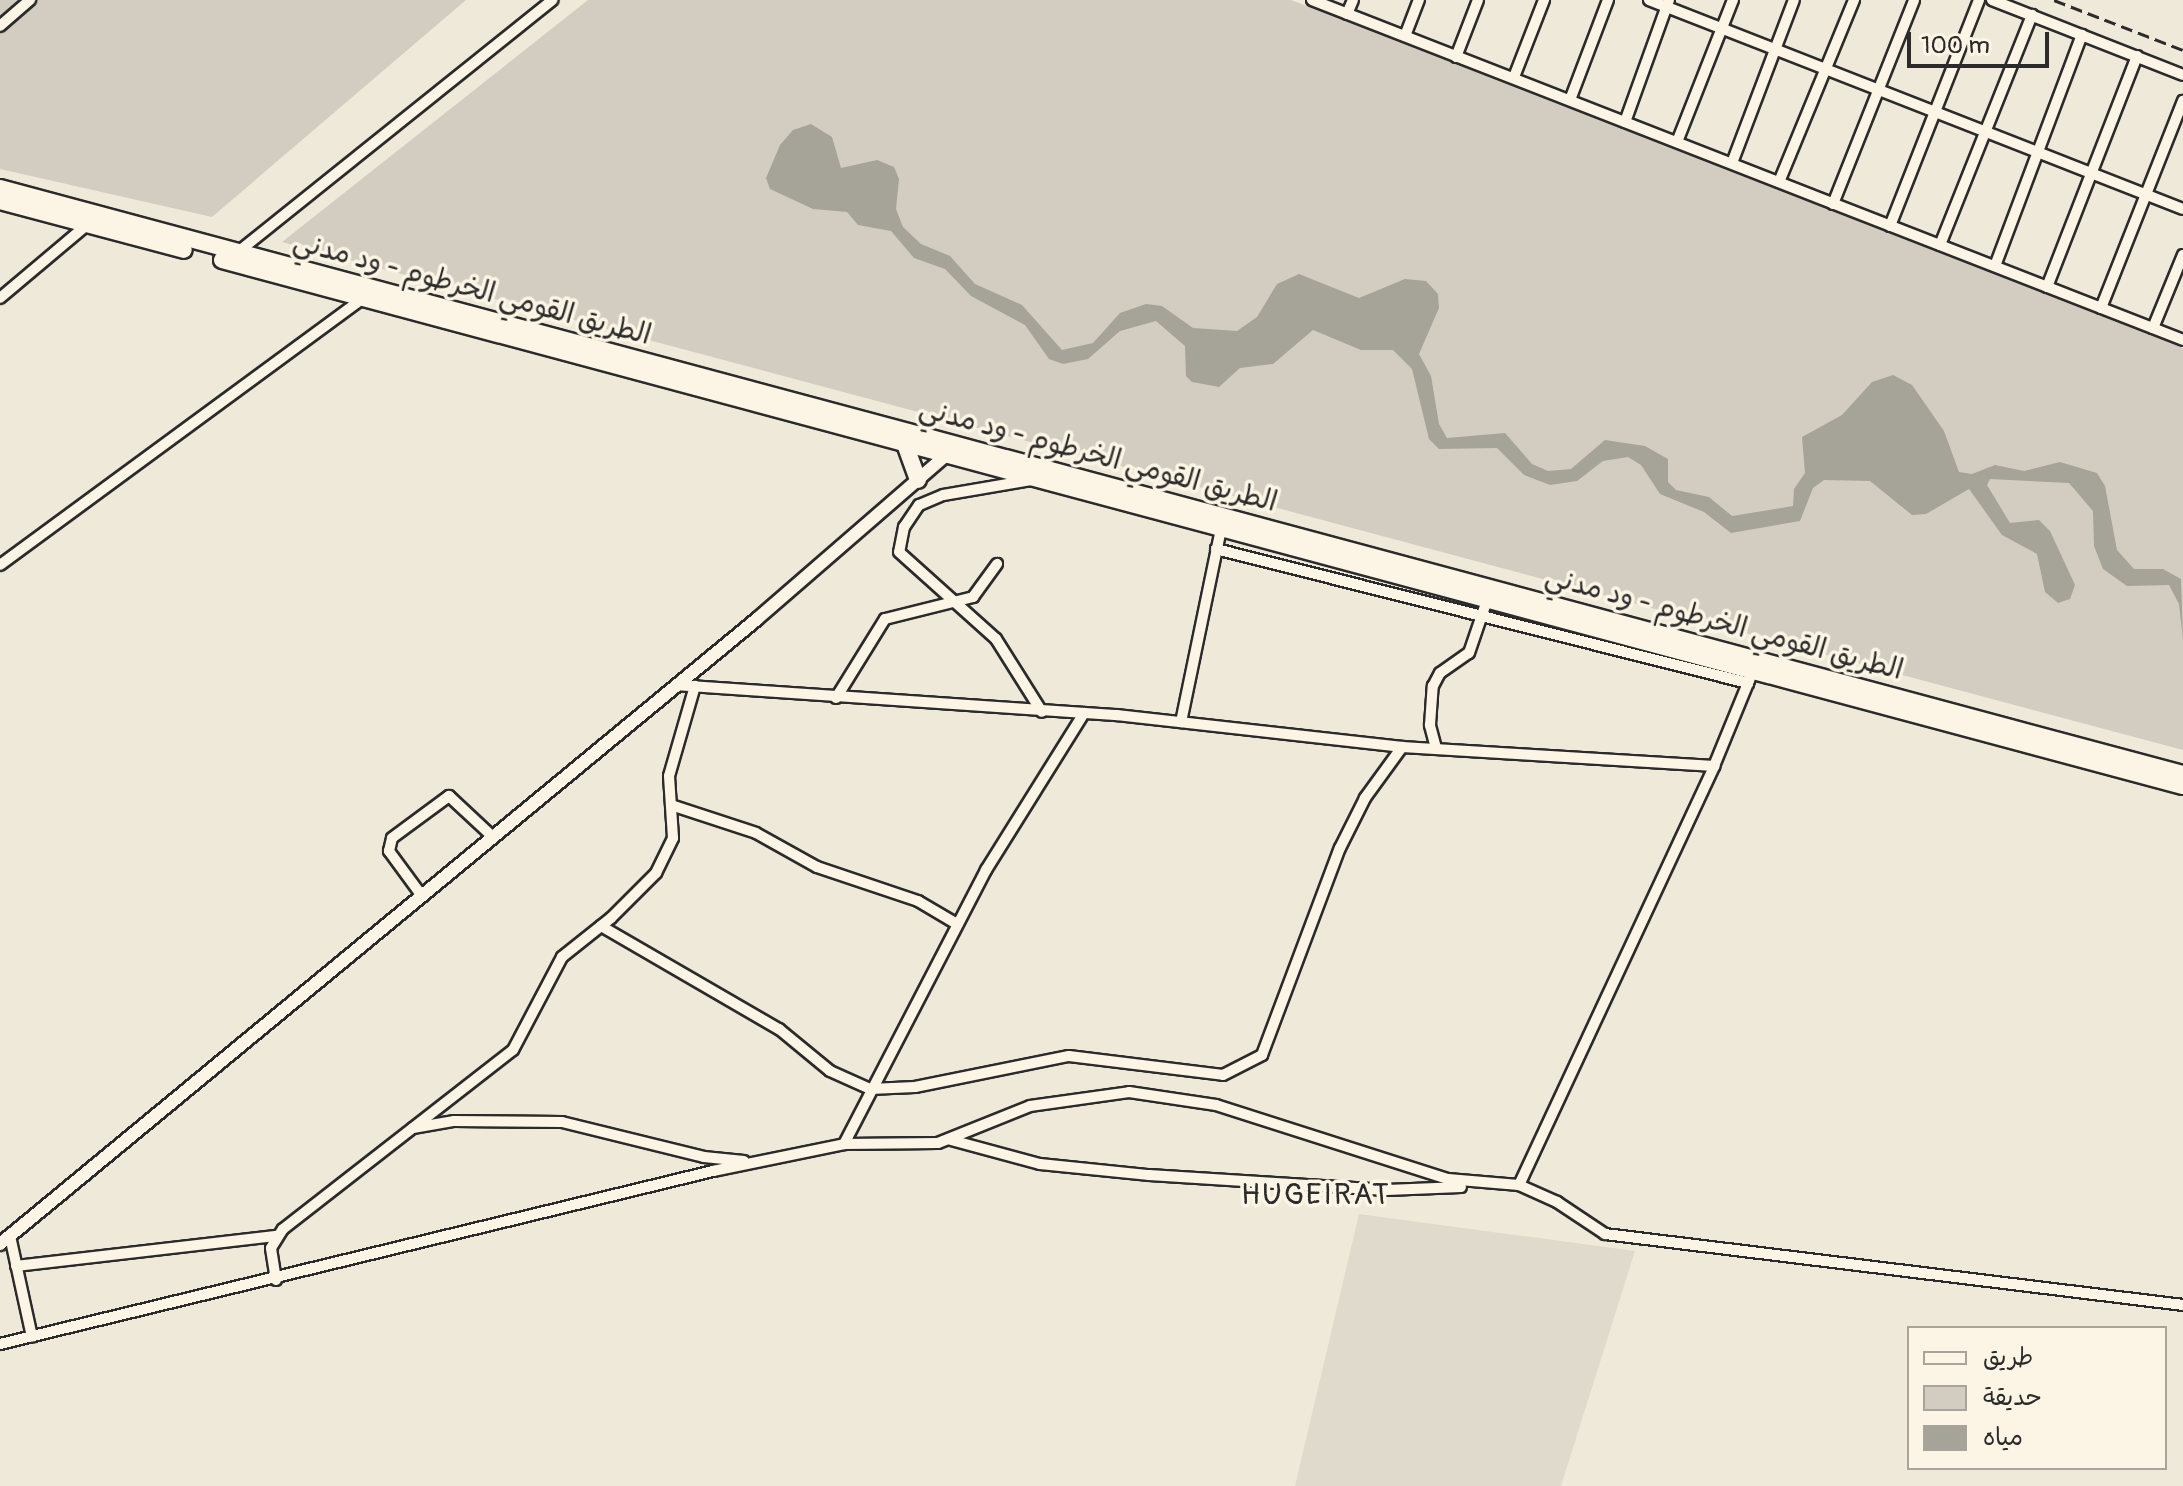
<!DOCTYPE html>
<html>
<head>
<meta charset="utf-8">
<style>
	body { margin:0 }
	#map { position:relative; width:2183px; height:1486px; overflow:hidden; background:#efe9da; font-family:Pangolin,"Playpen Sans Arabic",sans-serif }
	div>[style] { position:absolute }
	.built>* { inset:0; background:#e0dacc }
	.green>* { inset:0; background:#d2cdc0 }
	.water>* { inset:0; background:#a6a399 }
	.roads { filter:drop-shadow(2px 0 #2b2b2b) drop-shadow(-2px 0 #2b2b2b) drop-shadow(0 2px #2b2b2b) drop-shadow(0 -2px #2b2b2b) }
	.minor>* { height:10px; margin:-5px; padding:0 5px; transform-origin:5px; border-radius:5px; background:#fcf5e5 }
	.tertiary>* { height:12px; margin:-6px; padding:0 6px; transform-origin:6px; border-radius:6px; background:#fcf5e5 }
	.trunk>* { height:16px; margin:-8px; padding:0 8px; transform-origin:8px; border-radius:8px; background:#fcf5e5 }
	.rail>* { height:3px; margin-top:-1.5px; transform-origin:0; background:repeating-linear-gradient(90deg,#2b2b2b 0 12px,transparent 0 18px) }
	span { translate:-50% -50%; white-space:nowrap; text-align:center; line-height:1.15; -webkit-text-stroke:7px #fcf5e5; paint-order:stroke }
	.street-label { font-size:28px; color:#2b2b2b }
	.neighbourhood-label { font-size:30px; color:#2b2b2b; letter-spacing:2px }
	.legend { position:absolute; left:1907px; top:1326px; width:260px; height:144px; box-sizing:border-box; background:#fcf5e5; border:2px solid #a8a49b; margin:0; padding:10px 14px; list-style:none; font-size:24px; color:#2b2b2b }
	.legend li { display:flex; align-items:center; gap:16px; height:40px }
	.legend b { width:40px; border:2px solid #a8a49b }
	.scale { position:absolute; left:1907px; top:32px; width:142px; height:36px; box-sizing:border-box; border:4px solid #2b2b2b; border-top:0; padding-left:10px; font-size:24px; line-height:28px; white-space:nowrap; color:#2b2b2b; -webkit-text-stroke:6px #fcf5e5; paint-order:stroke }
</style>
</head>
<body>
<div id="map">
	<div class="built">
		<div style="clip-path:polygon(1359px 1214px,1635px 1251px,1561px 1486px,1295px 1486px)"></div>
	</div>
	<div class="green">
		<div style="clip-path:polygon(0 0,466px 0,212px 217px,0 169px)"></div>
		<div style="clip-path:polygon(588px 0,1291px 0,2183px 348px,2183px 750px,282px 242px)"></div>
	</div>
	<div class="water">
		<div style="clip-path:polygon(811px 124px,832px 137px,841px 168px,877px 160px,894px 167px,899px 179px,896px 209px,903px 227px,921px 244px,950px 256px,975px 284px,1022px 305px,1062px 350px,1093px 343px,1120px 313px,1146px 304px,1162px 306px,1193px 328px,1237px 331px,1257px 317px,1277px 284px,1299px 274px,1359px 298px,1405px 279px,1426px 281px,1438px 294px,1439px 308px,1419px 354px,1431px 376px,1439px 424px,1447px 438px,1505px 433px,1532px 464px,1548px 471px,1571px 469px,1605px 440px,1645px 446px,1668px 459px,1668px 482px,1676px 490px,1709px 497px,1732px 516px,1793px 506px,1794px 489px,1805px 473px,1802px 437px,1842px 415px,1872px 382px,1893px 375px,1912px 385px,1944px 431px,1959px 472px,1972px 474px,1995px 465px,2024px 471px,2060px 462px,2097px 473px,2105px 486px,2117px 550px,2134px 569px,2163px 569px,2181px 579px,2183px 640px,2179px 604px,2169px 585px,2127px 586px,2103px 569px,2094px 546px,2093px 511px,2069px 483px,1990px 479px,1987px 485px,2010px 523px,2039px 520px,2050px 531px,2075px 585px,2070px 599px,2058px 603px,2045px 592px,2037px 554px,2002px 535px,1969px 489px,1926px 514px,1912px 515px,1870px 481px,1824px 480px,1813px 488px,1800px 521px,1731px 533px,1704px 512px,1660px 494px,1641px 465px,1628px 457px,1603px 461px,1577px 481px,1550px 485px,1524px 475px,1497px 448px,1439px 449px,1429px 439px,1412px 369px,1393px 350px,1361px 350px,1313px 330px,1273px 364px,1240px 368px,1219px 387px,1192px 382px,1186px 376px,1185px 346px,1156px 321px,1120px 331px,1088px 359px,1063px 364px,1049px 359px,1025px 325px,971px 296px,945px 269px,914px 258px,891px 231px,858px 225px,847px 212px,813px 209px,770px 189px,766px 178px,780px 145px,793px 130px)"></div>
	</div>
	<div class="roads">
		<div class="minor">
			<div style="left:1312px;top:0;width:935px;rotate:21.32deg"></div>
			<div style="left:1649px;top:0;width:573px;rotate:21.37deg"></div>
			<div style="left:1992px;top:0;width:205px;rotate:21.4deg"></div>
			<div style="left:1347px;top:14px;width:15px;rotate:-67deg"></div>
			<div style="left:0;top:26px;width:40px;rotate:-41deg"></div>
			<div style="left:1405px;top:36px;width:39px;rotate:-69deg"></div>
			<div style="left:1456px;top:57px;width:61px;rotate:-68.9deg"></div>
			<div style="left:1514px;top:77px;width:83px;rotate:-68.7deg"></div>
			<div style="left:1570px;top:100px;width:107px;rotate:-69.2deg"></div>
			<div style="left:1625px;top:122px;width:130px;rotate:-70.2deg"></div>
			<div style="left:1677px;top:142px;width:153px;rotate:-68.5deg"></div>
			<div style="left:1732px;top:163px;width:174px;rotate:-69.2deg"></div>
			<div style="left:1779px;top:182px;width:197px;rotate:-67.6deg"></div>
			<div style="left:1833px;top:204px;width:219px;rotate:-68.3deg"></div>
			<div style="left:1890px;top:226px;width:243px;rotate:-68.5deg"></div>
			<div style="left:1940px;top:245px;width:248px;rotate:-68.2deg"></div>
			<div style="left:238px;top:252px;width:403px;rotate:-38.7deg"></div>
			<div style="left:1995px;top:266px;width:247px;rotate:-69.4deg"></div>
			<div style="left:2047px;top:287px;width:248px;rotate:-68.7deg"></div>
			<div style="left:0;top:298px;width:116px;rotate:-40.1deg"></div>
			<div style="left:2101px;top:308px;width:223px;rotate:-68.4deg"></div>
			<div style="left:2153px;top:328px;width:79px;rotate:-67.7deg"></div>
			<div style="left:1031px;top:480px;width:89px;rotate:170.3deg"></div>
			<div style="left:943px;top:495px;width:26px;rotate:157deg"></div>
			<div style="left:919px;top:505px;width:27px;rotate:124deg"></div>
			<div style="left:904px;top:527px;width:25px;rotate:101deg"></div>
			<div style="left:899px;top:552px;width:130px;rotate:41.9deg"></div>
			<div style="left:996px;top:639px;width:86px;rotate:57.8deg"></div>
			<div style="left:1216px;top:549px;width:549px;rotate:14.14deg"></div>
			<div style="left:0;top:565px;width:448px;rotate:-36.3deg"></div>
			<div style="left:676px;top:685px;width:442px;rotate:3.9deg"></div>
			<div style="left:1117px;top:715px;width:287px;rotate:6.4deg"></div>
			<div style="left:1402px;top:747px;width:313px;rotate:3.5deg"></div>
			<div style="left:836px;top:698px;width:93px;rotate:-58.2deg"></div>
			<div style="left:885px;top:619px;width:91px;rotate:-14deg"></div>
			<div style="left:973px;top:597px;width:41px;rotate:-54deg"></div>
			<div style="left:1181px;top:722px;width:197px;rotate:-78.3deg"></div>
			<div style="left:1436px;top:748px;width:24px;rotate:-105deg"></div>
			<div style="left:1430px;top:725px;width:39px;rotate:-86deg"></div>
			<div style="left:1433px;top:686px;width:15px;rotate:-62deg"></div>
			<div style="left:1440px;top:673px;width:35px;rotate:-35deg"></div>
			<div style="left:1469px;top:653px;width:56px;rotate:-71.2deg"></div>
			<div style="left:674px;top:806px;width:86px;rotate:18.2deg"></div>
			<div style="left:756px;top:833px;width:70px;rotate:29.1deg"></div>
			<div style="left:817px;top:867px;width:107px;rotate:18.6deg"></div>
			<div style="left:918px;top:901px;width:45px;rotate:30.5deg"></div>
			<div style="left:422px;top:896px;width:56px;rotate:-126.3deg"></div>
			<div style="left:389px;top:851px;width:13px;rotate:-77deg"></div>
			<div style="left:392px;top:838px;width:71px;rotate:-36.4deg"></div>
			<div style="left:449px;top:796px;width:60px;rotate:43deg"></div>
			<div style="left:601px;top:926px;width:206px;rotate:30.1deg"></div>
			<div style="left:779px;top:1029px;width:66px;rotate:39.5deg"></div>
			<div style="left:830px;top:1071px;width:44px;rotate:24.2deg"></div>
			<div style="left:870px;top:1089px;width:45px;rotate:-2.5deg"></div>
			<div style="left:915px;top:1087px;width:157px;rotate:-11.4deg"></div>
			<div style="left:1069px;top:1056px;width:155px;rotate:7deg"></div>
			<div style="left:1223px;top:1075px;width:44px;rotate:-27.1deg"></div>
			<div style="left:1262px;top:1055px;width:221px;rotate:-69.4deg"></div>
			<div style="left:1340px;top:848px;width:56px;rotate:-63.4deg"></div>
			<div style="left:1365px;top:798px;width:63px;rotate:-54deg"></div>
			<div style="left:413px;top:1128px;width:42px;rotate:-9.7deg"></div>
			<div style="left:454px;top:1121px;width:108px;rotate:0.5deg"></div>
			<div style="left:562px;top:1122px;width:146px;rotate:13.8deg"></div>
			<div style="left:704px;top:1157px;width:40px;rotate:5.7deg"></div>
			<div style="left:951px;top:1140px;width:92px;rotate:15.1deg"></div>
			<div style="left:1040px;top:1164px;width:110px;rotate:5.8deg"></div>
			<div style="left:1149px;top:1175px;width:238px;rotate:3.6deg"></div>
			<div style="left:1387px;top:1190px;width:74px;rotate:-2.3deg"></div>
			<div style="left:844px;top:1144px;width:309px;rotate:-62.6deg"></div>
			<div style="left:986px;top:870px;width:185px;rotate:-58deg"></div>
			<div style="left:1519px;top:1185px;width:462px;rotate:-65deg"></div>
			<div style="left:1714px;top:766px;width:108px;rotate:-67.7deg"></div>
			<div style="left:10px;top:1236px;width:103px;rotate:77.7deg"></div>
			<div style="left:16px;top:1266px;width:263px;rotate:-6.6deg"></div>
			<div style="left:276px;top:1280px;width:32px;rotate:-99deg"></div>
			<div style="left:271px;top:1248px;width:22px;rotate:-58deg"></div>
			<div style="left:283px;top:1229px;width:291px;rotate:-37.9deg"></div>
			<div style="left:513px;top:1050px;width:105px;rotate:-62.2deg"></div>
			<div style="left:562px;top:957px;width:63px;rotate:-38.5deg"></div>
			<div style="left:611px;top:918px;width:64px;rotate:-45deg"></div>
			<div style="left:656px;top:873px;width:39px;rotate:-64deg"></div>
			<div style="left:673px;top:838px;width:62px;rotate:-93.7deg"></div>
			<div style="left:669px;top:776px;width:94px;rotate:-73.9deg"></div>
			<div style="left:0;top:1344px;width:734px;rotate:-13.64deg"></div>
			<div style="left:713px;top:1171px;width:134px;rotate:-11.6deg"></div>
			<div style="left:844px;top:1144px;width:94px;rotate:-0.6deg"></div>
			<div style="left:938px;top:1143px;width:99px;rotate:-21.9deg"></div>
			<div style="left:1030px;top:1106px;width:100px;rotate:-8deg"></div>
			<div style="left:1129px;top:1092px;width:88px;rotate:8.5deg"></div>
			<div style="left:1216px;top:1105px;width:244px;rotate:17.7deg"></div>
			<div style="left:1448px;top:1179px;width:71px;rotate:4.8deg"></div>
			<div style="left:1519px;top:1185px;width:42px;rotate:24.1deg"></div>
			<div style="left:1557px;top:1202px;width:58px;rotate:33.7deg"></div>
			<div style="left:1605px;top:1234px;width:582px;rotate:7deg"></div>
		</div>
		<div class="tertiary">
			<div style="left:0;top:1244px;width:982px;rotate:-39.54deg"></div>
			<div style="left:757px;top:619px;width:255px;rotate:-40.9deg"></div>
		</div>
		<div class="trunk">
			<div style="left:0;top:188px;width:2260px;rotate:15.03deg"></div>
			<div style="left:0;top:201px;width:190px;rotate:14.9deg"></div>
			<div style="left:222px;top:260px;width:2030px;rotate:15.02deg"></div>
			<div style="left:905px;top:444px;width:38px;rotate:70deg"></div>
		</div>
	</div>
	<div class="rail">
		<div style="left:2054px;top:0;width:138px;rotate:21.2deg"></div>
	</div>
	<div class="street-label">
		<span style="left:472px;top:289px;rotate:15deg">الطريق القومي الخرطوم - ود مدني</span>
		<span style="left:1098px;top:456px;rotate:15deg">الطريق القومي الخرطوم - ود مدني</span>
		<span style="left:1724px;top:624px;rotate:15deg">الطريق القومي الخرطوم - ود مدني</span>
	</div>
	<div class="neighbourhood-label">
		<span style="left:1316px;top:1195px">HUGEIRAT</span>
	</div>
	<ul class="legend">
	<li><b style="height:10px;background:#fcf5e5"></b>طريق</li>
	<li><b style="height:22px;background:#d2cdc0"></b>حديقة</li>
	<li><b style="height:22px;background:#a6a399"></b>مياه</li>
	</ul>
	<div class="scale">100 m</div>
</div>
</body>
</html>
